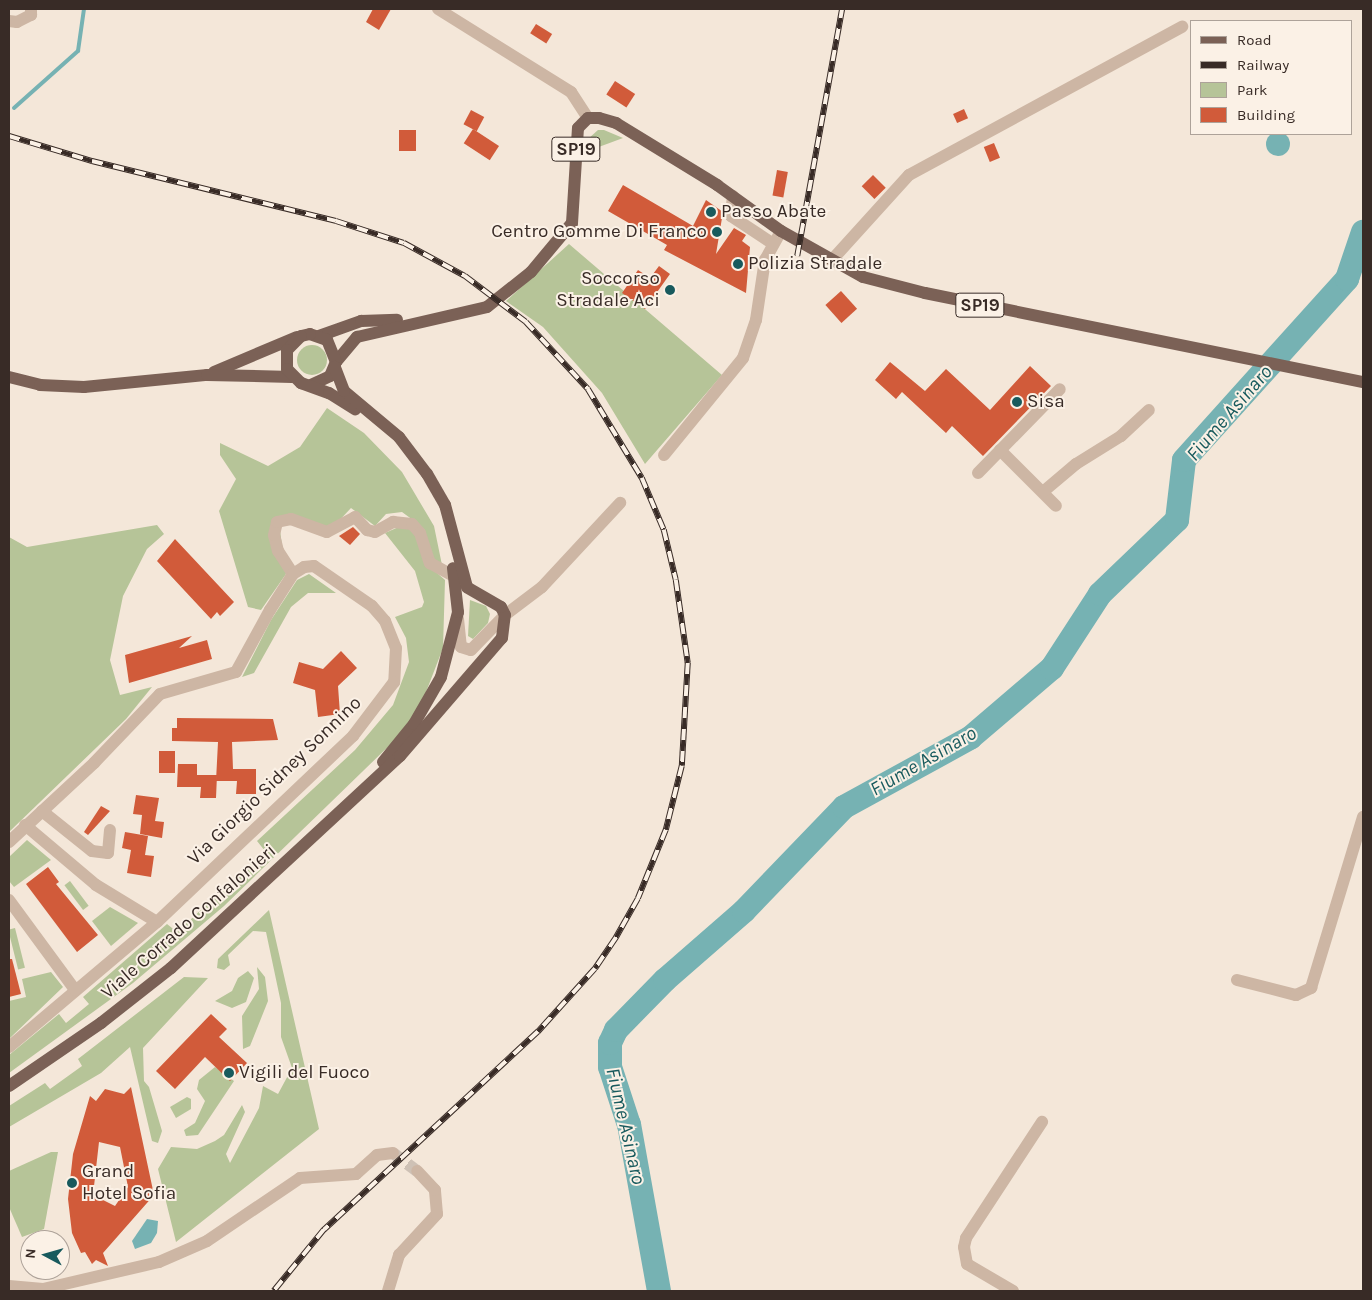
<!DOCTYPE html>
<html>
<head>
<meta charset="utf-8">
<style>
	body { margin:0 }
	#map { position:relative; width:1372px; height:1300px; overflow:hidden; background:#f4e7d9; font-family:Karla,sans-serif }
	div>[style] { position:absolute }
	.green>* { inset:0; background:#b6c498; transform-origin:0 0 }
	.round { border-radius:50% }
	.water>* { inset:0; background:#76b2b3 }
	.stream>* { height:4px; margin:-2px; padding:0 2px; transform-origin:2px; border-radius:2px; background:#76b2b3 }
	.river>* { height:24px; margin:-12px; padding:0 12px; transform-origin:12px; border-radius:12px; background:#76b2b3 }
	.building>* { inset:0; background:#d15b3a; transform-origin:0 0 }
	.minor-tunnel>* { height:12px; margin-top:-6px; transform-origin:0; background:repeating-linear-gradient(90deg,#cec1b5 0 12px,transparent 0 18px) }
	.minor>* { height:12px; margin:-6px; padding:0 6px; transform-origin:6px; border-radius:6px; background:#cdb6a4 }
	.major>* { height:12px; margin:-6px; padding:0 6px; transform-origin:6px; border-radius:6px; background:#7b6156 }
	.rail>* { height:5.5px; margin-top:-2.75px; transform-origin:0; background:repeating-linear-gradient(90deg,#fbf1e6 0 11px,#382b26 0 22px); box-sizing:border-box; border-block:1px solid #382b26 }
	.dots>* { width:14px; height:14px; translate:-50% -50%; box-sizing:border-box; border:2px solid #fbf1e6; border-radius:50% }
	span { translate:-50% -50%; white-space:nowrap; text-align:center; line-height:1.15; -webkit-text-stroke:4px #fbf1e6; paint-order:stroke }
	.shield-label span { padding:1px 4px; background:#fbf1e6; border:1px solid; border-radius:4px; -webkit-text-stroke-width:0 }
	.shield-label { font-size:18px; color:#382b26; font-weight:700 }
	.poi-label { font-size:19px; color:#382b26 }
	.left { translate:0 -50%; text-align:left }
	.right { translate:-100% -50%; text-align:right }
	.street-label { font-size:19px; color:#382b26 }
	.water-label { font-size:20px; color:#185a5d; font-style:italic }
	.frame { position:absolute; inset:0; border:10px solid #382b26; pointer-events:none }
	.legend { position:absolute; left:1190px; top:20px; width:162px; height:115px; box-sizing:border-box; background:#fbf1e6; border:1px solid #ada299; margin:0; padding:6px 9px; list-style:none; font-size:15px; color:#382b26 }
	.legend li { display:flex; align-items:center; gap:10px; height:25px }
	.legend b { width:25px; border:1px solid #ada299 }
	.north { position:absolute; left:20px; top:1230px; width:50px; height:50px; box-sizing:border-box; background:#fbf1e6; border:1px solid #ada299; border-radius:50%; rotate:276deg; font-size:14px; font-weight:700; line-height:20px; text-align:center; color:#382b26 }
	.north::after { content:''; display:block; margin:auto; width:18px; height:22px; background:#185a5d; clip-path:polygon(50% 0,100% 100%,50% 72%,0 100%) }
</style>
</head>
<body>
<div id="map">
	<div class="green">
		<div style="clip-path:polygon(598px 130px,604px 130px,623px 138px,588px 151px,588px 139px)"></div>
		<div style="clip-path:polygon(569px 244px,722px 375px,645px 464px,602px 393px,543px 327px,506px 301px)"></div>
		<div class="round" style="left:297px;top:345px;width:30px;height:30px"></div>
		<div style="clip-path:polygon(327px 408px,364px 433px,402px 472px,434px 526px,442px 565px,432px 559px,421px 526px,402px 512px,386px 514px,375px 526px,351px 508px,335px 525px,325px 528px,278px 516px,286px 574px,261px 610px,248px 607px,219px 511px,236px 479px,220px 455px,220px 443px,268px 466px,300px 447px)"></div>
		<div style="clip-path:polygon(157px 525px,164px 534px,147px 549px,123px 596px,110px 660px,120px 695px,152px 687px,126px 719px,9px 832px,9px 537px,27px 547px)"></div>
		<div style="clip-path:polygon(401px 526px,414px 531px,427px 564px,445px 580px,443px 648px,421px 705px,396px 739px,224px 906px,133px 983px,9px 1073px,9px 1055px,59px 1014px,66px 1023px,89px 1004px,83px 997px,167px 924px,177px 932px,265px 851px,257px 841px,355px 750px,393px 705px,409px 662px,406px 638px,395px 617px,422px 607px,424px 602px,415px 571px,385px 533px)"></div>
		<div style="clip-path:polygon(309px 574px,336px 593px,308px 593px,291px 607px,254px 673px,242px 677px,271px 620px,297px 580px)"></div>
		<div style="clip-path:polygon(470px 600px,486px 606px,490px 614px,488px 623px,473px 639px,468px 636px)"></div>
		<div style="clip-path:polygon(27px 840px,51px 860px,14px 887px,9px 881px,9px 857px)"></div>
		<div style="left:70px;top:881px;width:31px;height:7px;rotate:53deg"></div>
		<div style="clip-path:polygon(110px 907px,138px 923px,111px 946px,92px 921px)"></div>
		<div style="clip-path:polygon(269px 910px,319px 1129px,176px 1242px,158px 1169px,171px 1147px,197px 1149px,215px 1141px,224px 1135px,242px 1105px,245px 1112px,226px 1154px,230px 1163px,259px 1108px,263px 1086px,278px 1094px,292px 1068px,281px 1037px,281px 1003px,266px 932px,253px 931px,228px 955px,230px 965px,224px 970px,217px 968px,218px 959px)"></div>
		<div style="left:15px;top:928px;width:41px;height:7px;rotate:76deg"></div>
		<div style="clip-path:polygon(257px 967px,265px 977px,268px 1001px,250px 1046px,243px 1049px,242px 1016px,259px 989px)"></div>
		<div style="clip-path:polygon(248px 971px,254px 978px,246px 1002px,232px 1008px,215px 1001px,232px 991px,238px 978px)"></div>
		<div style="clip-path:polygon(51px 972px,63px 987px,9px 1039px,9px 1001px,26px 997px,22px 979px)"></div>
		<div style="clip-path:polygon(184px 977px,208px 978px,143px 1048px,144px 1081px,149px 1087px,162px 1131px,158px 1143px,152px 1141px,130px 1047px,101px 1073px,9px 1127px,9px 1106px,45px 1083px,50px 1089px,82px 1066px,78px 1059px)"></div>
		<div style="clip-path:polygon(215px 1067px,234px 1081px,198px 1135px,186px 1136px,184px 1130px,195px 1123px,205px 1101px,197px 1089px,199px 1080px)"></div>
		<div style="clip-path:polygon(187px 1097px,191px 1099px,191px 1109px,176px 1118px,170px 1107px)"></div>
		<div style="clip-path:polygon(51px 1152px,58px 1152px,44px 1229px,22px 1237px,9px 1207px,9px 1171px)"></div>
	</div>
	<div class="water">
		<div class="round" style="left:1266px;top:132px;width:24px;height:24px"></div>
		<div style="clip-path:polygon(147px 1219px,158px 1221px,157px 1233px,151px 1243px,135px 1249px,132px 1241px)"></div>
	</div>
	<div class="stream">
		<div style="left:14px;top:108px;width:86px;rotate:-41.7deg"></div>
		<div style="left:78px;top:51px;width:42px;rotate:-81.9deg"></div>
	</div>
	<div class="river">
		<div style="left:659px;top:1291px;width:169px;rotate:-100.2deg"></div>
		<div style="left:629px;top:1125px;width:61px;rotate:-108.1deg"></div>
		<div style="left:610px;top:1067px;width:24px;rotate:-90deg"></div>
		<div style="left:610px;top:1043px;width:14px;rotate:-65deg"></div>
		<div style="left:616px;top:1030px;width:70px;rotate:-45.6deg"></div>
		<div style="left:665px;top:980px;width:105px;rotate:-41.1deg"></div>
		<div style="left:744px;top:911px;width:144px;rotate:-46.1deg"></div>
		<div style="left:844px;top:807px;width:144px;rotate:-28.7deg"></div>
		<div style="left:970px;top:738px;width:108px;rotate:-40.5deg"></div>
		<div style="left:1052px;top:668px;width:88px;rotate:-57deg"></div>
		<div style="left:1100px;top:594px;width:107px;rotate:-43.9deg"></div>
		<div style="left:1177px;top:520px;width:60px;rotate:-83.3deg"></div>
		<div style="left:1184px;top:460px;width:244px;rotate:-48deg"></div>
		<div style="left:1347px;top:279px;width:50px;rotate:-71.2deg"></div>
	</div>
	<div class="building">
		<div style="clip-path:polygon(373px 9px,391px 9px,379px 30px,366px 22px)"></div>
		<div style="left:536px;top:24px;width:19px;height:11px;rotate:32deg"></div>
		<div style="left:615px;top:81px;width:24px;height:16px;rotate:33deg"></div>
		<div style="left:964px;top:109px;width:10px;height:12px;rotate:66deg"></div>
		<div style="left:471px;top:110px;width:15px;height:16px;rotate:28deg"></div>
		<div style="left:473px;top:129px;width:31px;height:17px;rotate:33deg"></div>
		<div style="left:399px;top:130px;width:17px;height:21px"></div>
		<div style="left:994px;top:143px;width:16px;height:11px;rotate:68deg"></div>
		<div style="left:777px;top:170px;width:11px;height:26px;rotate:10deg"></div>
		<div style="left:873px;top:175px;width:18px;height:16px;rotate:45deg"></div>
		<div style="clip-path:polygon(623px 185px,693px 226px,706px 200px,723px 212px,716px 254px,734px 228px,746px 235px,742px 241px,750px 247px,746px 293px,664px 250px,667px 245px,608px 211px)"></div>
		<div style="clip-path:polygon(659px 266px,670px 274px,645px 309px,622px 293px,638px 270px,650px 278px)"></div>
		<div style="left:841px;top:291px;width:24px;height:21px;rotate:48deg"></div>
		<div style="clip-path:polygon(890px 362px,925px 391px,946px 369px,990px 410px,1030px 366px,1051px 386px,983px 456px,952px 426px,946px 433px,902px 392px,896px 399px,875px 380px)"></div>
		<div style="clip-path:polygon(353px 527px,360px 534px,350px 545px,339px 536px)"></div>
		<div style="clip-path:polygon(175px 539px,234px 602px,220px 616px,217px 612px,211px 619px,157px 561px)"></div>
		<div style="clip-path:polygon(192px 636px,179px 648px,207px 640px,212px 659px,129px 683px,125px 655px)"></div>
		<div style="clip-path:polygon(341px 651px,357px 668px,338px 686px,340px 714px,318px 717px,315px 690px,293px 683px,299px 662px,323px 669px)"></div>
		<div style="clip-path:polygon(177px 718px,273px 719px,278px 740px,232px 742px,233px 769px,256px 769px,256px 794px,236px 794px,237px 781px,216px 781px,218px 742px,172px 741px,172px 728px,177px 728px)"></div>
		<div style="left:159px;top:751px;width:16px;height:22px"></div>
		<div style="clip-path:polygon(178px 764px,197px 764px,197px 775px,217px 775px,216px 798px,200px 798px,201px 787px,177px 787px)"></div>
		<div style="clip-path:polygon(136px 795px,159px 798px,155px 821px,164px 822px,162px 838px,140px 834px,142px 815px,133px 814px)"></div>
		<div style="clip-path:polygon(101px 806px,110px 811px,88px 835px,84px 832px)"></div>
		<div style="clip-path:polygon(125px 832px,148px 836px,145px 855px,154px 856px,151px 877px,127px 873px,131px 850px,122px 848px)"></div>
		<div style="clip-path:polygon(48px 867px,59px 882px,56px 884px,98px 935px,77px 952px,26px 884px)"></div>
		<div style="clip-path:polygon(9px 959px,12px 959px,21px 994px,9px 997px)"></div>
		<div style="clip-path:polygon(211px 1014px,227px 1029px,219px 1037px,247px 1063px,230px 1081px,205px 1057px,175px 1089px,156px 1071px)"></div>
		<div style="clip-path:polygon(evenodd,131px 1087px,154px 1195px,103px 1253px,108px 1266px,96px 1260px,92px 1264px,85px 1252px,81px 1253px,72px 1233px,68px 1199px,73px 1154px,90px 1096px,96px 1101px,105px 1089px,124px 1094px,131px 1087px,99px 1142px,120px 1147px,128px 1187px,115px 1206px,93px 1195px,99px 1142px)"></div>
	</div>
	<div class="minor-tunnel">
		<div style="left:393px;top:1153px;width:30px;rotate:37deg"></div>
	</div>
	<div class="minor">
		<div style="left:438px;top:9px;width:157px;rotate:32deg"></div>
		<div style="left:571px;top:92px;width:31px;rotate:57deg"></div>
		<div style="left:9px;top:21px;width:8px;rotate:7deg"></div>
		<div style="left:17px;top:22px;width:16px;rotate:-27deg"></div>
		<div style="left:31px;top:15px;width:6px;rotate:-90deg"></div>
		<div style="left:733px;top:196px;width:20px;rotate:96deg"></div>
		<div style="left:731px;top:216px;width:49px;rotate:33.4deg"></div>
		<div style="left:831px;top:261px;width:116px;rotate:-47.8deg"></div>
		<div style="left:909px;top:175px;width:311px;rotate:-28.5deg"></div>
		<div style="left:1000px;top:450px;width:79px;rotate:45deg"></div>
		<div style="left:664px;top:455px;width:125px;rotate:-50.8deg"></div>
		<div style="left:743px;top:358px;width:40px;rotate:-71.1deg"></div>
		<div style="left:756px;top:320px;width:61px;rotate:-81.5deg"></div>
		<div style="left:765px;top:260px;width:33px;rotate:-61deg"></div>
		<div style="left:978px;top:473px;width:117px;rotate:-45.7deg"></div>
		<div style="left:1044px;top:491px;width:42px;rotate:-40.2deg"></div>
		<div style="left:1076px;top:464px;width:53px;rotate:-31.9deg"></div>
		<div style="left:1121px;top:436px;width:38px;rotate:-43deg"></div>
		<div style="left:293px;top:574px;width:27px;rotate:-123deg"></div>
		<div style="left:278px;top:551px;width:16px;rotate:-104deg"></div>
		<div style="left:274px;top:535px;width:13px;rotate:-77deg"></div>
		<div style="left:277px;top:522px;width:14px;rotate:-12deg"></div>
		<div style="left:291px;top:519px;width:38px;rotate:20deg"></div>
		<div style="left:327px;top:532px;width:32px;rotate:-28deg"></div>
		<div style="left:355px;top:517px;width:18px;rotate:47deg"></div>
		<div style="left:367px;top:530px;width:8px;rotate:14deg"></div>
		<div style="left:375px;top:532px;width:21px;rotate:-29deg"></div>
		<div style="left:393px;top:522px;width:19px;rotate:6deg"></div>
		<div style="left:412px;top:524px;width:12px;rotate:48deg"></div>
		<div style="left:420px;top:533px;width:32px;rotate:72deg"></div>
		<div style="left:430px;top:563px;width:29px;rotate:29deg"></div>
		<div style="left:458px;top:619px;width:28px;rotate:84deg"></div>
		<div style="left:461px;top:647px;width:10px;rotate:17deg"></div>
		<div style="left:471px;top:650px;width:49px;rotate:-45.8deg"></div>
		<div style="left:505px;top:615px;width:46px;rotate:-37.1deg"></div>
		<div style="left:542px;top:587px;width:115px;rotate:-47.1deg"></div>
		<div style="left:42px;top:811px;width:64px;rotate:38.7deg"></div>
		<div style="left:92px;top:851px;width:16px;rotate:7deg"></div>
		<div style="left:108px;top:853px;width:23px;rotate:-85deg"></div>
		<div style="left:25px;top:825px;width:93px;rotate:40.2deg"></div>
		<div style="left:96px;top:885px;width:71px;rotate:31.2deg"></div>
		<div style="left:9px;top:842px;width:116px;rotate:-42.9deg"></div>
		<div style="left:94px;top:763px;width:95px;rotate:-46.3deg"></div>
		<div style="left:160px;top:694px;width:79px;rotate:-16.1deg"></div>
		<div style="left:236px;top:672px;width:71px;rotate:-61.3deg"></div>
		<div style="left:270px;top:610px;width:43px;rotate:-57.4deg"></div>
		<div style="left:293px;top:574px;width:13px;rotate:-32deg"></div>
		<div style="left:304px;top:567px;width:10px;rotate:-6deg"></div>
		<div style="left:314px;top:566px;width:70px;rotate:34.6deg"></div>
		<div style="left:372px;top:606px;width:20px;rotate:49deg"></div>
		<div style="left:385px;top:621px;width:29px;rotate:68deg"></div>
		<div style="left:396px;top:648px;width:34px;rotate:93deg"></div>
		<div style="left:394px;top:682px;width:68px;rotate:127.2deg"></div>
		<div style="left:353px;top:736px;width:270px;rotate:136.5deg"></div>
		<div style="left:157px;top:922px;width:194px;rotate:139.8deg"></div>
		<div style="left:9px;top:900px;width:112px;rotate:53.7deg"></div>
		<div style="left:1237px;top:980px;width:61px;rotate:14.3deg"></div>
		<div style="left:1296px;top:995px;width:17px;rotate:-25deg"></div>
		<div style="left:1311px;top:988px;width:179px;rotate:-73.1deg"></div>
		<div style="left:9px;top:1286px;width:34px;rotate:5deg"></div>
		<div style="left:43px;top:1289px;width:119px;rotate:-13.1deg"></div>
		<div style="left:159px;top:1262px;width:52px;rotate:-23.6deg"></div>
		<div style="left:207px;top:1241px;width:112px;rotate:-34.1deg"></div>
		<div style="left:300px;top:1178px;width:56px;rotate:-4.1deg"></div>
		<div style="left:356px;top:1174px;width:28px;rotate:-42deg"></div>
		<div style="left:377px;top:1155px;width:16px;rotate:-7deg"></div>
		<div style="left:388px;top:1291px;width:38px;rotate:-73deg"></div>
		<div style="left:399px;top:1255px;width:56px;rotate:-47.2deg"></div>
		<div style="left:437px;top:1214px;width:24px;rotate:-95deg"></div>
		<div style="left:435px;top:1190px;width:26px;rotate:-133deg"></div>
		<div style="left:1013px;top:1291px;width:53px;rotate:-149.6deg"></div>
		<div style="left:967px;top:1264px;width:17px;rotate:-100deg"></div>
		<div style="left:964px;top:1247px;width:9px;rotate:-77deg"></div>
		<div style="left:966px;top:1238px;width:139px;rotate:-56.8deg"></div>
	</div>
	<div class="major">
		<div style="left:319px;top:336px;width:45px;rotate:-19.7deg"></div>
		<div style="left:361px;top:321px;width:36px;rotate:-2deg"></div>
		<div style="left:336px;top:362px;width:33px;rotate:-50deg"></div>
		<div style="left:357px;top:337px;width:133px;rotate:-13deg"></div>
		<div style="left:487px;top:307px;width:56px;rotate:-38.5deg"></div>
		<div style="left:531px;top:272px;width:64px;rotate:-50.1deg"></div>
		<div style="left:572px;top:223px;width:95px;rotate:-86.4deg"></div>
		<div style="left:578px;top:128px;width:14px;rotate:-45deg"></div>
		<div style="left:588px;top:118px;width:11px"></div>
		<div style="left:599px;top:118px;width:18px;rotate:16deg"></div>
		<div style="left:616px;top:123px;width:119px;rotate:31.5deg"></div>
		<div style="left:717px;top:185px;width:79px;rotate:35.7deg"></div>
		<div style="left:781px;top:231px;width:94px;rotate:29.3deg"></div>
		<div style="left:863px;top:277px;width:64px;rotate:14.5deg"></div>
		<div style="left:925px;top:293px;width:447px;rotate:11.5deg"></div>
		<div style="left:214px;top:372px;width:90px;rotate:-22.9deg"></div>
		<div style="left:9px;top:377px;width:32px;rotate:14deg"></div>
		<div style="left:40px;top:385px;width:44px;rotate:2.6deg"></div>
		<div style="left:84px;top:387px;width:124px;rotate:-5.6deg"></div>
		<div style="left:207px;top:375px;width:85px;rotate:1.3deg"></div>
		<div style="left:311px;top:385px;width:21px;rotate:-25deg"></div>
		<div style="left:330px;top:376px;width:15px;rotate:-67deg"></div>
		<div style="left:336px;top:362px;width:24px;rotate:-112deg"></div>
		<div style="left:327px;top:340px;width:18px;rotate:-161deg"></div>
		<div style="left:310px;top:334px;width:9px;rotate:167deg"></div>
		<div style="left:301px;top:336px;width:20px;rotate:135deg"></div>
		<div style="left:287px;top:350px;width:19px;rotate:90deg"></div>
		<div style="left:287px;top:369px;width:20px;rotate:45deg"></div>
		<div style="left:301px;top:383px;width:30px;rotate:20deg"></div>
		<div style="left:329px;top:393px;width:31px;rotate:32deg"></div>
		<div style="left:383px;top:762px;width:49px;rotate:-50.8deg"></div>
		<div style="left:414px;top:724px;width:54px;rotate:-60.1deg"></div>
		<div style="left:441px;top:677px;width:67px;rotate:-75.3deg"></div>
		<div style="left:458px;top:612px;width:44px;rotate:-96.5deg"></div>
		<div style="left:9px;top:1086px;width:112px;rotate:-34.4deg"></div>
		<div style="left:101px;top:1023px;width:89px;rotate:-38.2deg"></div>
		<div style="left:171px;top:968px;width:312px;rotate:-42.8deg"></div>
		<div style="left:400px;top:756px;width:156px;rotate:-49.2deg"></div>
		<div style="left:502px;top:638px;width:23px;rotate:-83deg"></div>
		<div style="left:505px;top:615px;width:9px;rotate:-117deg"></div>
		<div style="left:501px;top:607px;width:39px;rotate:-150deg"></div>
		<div style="left:467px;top:587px;width:85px;rotate:-105deg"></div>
		<div style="left:445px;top:505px;width:36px;rotate:-120deg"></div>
		<div style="left:427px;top:474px;width:46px;rotate:-127.1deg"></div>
		<div style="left:399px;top:437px;width:72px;rotate:-140.1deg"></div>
		<div style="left:344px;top:391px;width:26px;rotate:-111deg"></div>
	</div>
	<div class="rail">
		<div style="left:9px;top:136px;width:87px;rotate:16.8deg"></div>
		<div style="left:92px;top:161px;width:251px;rotate:13.8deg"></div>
		<div style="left:336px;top:221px;width:71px;rotate:17.9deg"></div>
		<div style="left:404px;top:243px;width:69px;rotate:28.4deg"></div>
		<div style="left:465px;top:276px;width:76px;rotate:37deg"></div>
		<div style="left:526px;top:322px;width:91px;rotate:47.2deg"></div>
		<div style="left:588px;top:389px;width:104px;rotate:58.8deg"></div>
		<div style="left:642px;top:478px;width:56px;rotate:67.1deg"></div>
		<div style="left:664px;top:530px;width:51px;rotate:76.5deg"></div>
		<div style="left:676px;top:580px;width:84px;rotate:81.8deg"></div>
		<div style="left:688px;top:663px;width:103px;rotate:93.3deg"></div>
		<div style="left:682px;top:766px;width:66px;rotate:104deg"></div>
		<div style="left:666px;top:830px;width:74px;rotate:112.1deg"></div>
		<div style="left:638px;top:899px;width:45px;rotate:119.4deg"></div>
		<div style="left:616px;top:938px;width:37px;rotate:124deg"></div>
		<div style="left:595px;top:969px;width:85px;rotate:132.1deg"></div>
		<div style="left:538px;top:1032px;width:292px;rotate:137.2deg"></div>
		<div style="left:324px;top:1230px;width:79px;rotate:129.3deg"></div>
		<div style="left:797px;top:256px;width:251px;rotate:-79.7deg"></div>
	</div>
	<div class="dots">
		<div style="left:711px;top:212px;background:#185a5d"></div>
		<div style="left:717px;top:232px;background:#185a5d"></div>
		<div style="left:738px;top:264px;background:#185a5d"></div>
		<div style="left:670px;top:290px;background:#185a5d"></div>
		<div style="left:1017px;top:402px;background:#185a5d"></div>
		<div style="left:229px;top:1073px;background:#185a5d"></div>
		<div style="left:72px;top:1183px;background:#185a5d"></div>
	</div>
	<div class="shield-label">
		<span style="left:576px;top:149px">SP19</span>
		<span style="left:980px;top:305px">SP19</span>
	</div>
	<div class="poi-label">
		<span class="left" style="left:721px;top:212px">Passo Abate</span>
		<span class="right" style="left:707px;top:232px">Centro Gomme Di Franco</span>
		<span class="left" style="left:748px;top:264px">Polizia Stradale</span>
		<span class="right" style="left:660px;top:290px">Soccorso<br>Stradale Aci</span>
		<span class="left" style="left:1027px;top:402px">Sisa</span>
		<span class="left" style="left:239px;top:1073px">Vigili del Fuoco</span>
		<span class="left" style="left:82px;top:1183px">Grand<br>Hotel Sofia</span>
	</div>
	<div class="street-label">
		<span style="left:275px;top:781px;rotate:-44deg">Via Giorgio Sidney Sonnino</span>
		<span style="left:189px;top:922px;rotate:-41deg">Viale Corrado Confalonieri</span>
	</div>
	<div class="water-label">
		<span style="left:1229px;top:413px;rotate:-49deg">Fiume Asinaro</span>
		<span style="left:923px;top:761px;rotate:-30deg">Fiume Asinaro</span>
		<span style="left:626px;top:1126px;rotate:77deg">Fiume Asinaro</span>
	</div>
	<div class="frame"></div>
	<ul class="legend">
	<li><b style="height:6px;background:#7b6156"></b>Road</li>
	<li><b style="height:6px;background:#382b26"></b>Railway</li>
	<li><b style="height:14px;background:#b6c498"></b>Park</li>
	<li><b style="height:14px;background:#d15b3a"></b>Building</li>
	</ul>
	<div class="north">N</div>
</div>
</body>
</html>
